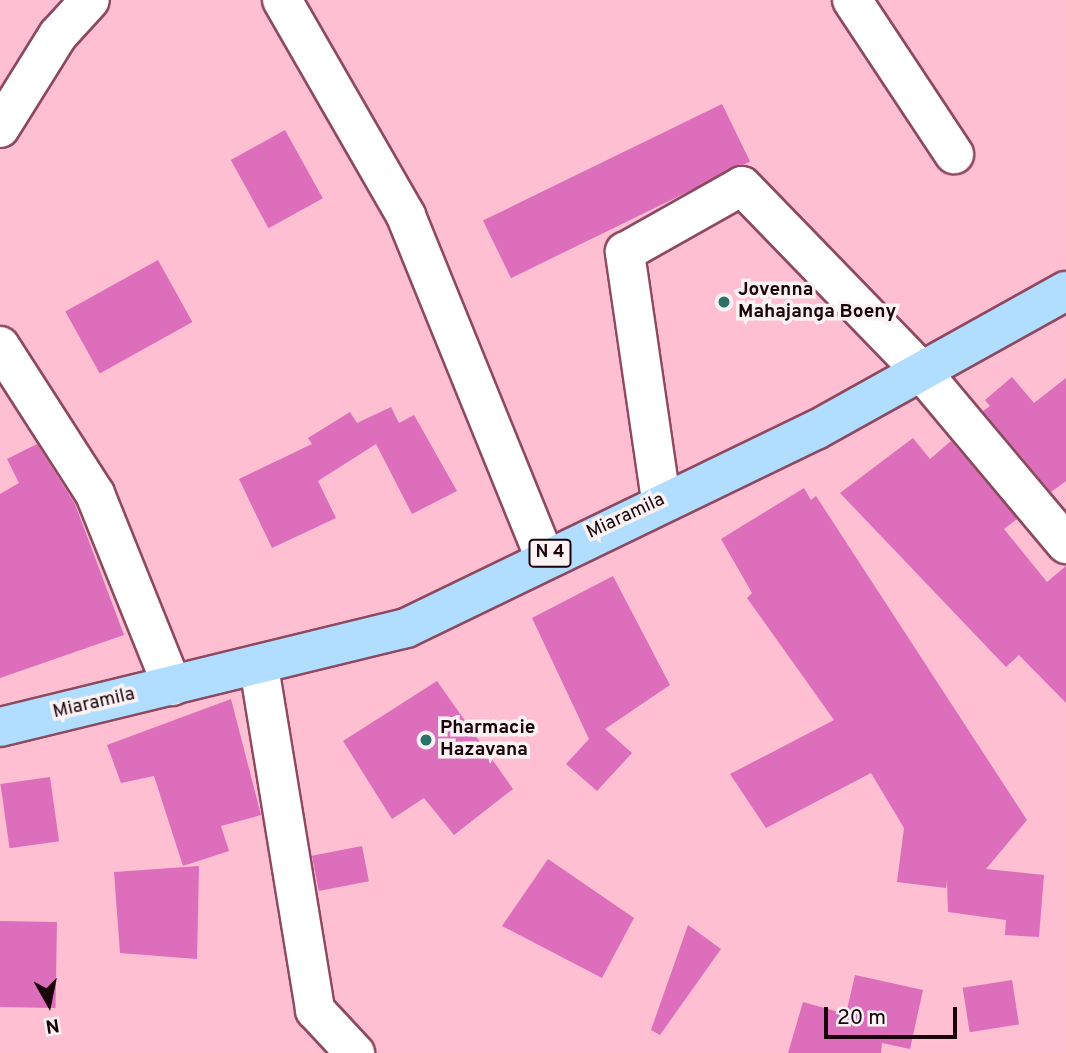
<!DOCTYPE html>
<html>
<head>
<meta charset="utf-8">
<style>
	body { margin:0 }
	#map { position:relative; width:1066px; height:1053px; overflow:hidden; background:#ffbfd2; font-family:Overpass,sans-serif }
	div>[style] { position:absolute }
	.building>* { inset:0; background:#dd6ebc; transform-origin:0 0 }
	.roads { filter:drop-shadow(2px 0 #8d4960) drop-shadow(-2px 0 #8d4960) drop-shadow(0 2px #8d4960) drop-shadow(0 -2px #8d4960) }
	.minor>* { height:38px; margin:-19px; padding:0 19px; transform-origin:19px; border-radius:19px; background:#fff }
	.major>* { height:38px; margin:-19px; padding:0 19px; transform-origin:19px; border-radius:19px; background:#b1defe }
	.dots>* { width:19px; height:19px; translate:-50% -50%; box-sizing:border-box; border:4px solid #fbf2f4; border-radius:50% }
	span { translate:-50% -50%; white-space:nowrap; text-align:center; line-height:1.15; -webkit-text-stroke:7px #fbf2f4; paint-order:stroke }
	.shield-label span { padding:2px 5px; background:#fbf2f4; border:2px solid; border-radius:5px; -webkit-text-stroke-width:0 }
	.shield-label { font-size:18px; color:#1a030a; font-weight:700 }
	.poi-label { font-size:19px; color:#1a030a; font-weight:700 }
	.left { translate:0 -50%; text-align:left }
	.street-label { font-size:19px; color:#1a030a }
	.north { position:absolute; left:14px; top:969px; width:70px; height:70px; -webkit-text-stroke:5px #fbf2f4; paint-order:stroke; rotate:171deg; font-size:19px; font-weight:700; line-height:28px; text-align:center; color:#1a030a }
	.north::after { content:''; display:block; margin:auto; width:24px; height:32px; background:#1a030a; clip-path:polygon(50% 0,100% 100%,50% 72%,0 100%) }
	.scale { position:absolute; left:824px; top:1007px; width:133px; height:32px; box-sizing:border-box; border:4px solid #1a030a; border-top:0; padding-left:9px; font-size:21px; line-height:24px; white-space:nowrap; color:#1a030a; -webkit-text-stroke:5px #fbf2f4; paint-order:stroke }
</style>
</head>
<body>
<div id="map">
	<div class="building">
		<div style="left:722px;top:104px;width:64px;height:266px;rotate:64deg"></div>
		<div style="left:285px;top:130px;width:78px;height:62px;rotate:61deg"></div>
		<div style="left:158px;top:260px;width:71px;height:106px;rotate:61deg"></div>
		<div style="clip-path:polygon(1012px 377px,1034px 403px,1066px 378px,1066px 481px,1051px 492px,983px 411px,990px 406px,985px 400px)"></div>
		<div style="clip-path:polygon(391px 407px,399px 423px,414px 415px,457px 491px,412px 514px,376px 444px,318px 481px,336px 518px,272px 548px,239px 479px,312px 444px,308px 438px,350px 412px,357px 423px)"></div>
		<div style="clip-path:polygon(913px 438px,930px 459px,951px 441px,1017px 519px,1004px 529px,1047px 582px,1066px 566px,1066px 703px,1019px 655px,1006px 667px,840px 493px)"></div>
		<div style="clip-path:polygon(37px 444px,75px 504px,124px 635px,0 678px,0 494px,19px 483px,7px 459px)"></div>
		<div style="clip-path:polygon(804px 488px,811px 500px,816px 496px,1027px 820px,986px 869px,1044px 875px,1039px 937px,1005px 935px,1006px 920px,948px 912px,947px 881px,946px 888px,897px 882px,904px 828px,871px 773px,766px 828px,730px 774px,834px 720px,747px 598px,752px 593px,721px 539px)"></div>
		<div style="clip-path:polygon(613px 576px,670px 685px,605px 729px,632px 753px,597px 791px,566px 764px,589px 739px,532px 618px)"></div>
		<div style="clip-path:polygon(437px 681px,513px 789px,454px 835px,424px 798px,392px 819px,343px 741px)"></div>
		<div style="clip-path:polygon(231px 699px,261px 815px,221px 826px,229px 851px,183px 866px,154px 776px,121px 783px,107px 745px)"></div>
		<div style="left:50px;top:777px;width:65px;height:50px;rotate:82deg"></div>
		<div style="left:362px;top:846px;width:36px;height:51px;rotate:79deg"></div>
		<div style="clip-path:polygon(548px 859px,634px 918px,602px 978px,502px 926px)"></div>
		<div style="clip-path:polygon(199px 866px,197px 959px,120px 953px,114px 872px)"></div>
		<div style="left:0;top:921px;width:57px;height:86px;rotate:1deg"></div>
		<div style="clip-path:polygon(688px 925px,721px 949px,660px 1035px,651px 1030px)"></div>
		<div style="clip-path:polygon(855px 975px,923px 990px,910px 1049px,882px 1043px,881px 1053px,788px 1053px,803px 1002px,846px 1014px)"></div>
		<div style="left:1012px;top:980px;width:45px;height:50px;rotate:81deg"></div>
	</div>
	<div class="roads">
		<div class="minor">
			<div style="left:282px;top:0;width:249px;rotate:60.1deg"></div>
			<div style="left:406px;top:216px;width:367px;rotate:67.9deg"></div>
			<div style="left:852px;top:0;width:185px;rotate:56.5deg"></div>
			<div style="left:0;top:128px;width:110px;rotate:-58.1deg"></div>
			<div style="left:58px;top:35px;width:47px;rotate:-47.6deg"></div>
			<div style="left:0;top:346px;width:176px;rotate:57.3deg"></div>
			<div style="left:95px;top:494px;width:207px;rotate:68.1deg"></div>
			<div style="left:661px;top:500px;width:251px;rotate:-98.3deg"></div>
			<div style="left:625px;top:252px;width:134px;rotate:-29.4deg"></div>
			<div style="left:742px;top:186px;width:257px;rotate:45.9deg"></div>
			<div style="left:921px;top:371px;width:226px;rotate:50deg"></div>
			<div style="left:259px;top:667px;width:348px;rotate:80.7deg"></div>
			<div style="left:315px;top:1010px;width:59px;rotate:47.1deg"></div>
		</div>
		<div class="major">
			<div style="left:0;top:727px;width:418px;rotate:-13.7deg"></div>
			<div style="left:406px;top:628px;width:455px;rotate:-25.8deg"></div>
			<div style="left:816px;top:430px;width:286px;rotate:-29.1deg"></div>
		</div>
	</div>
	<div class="dots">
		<div style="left:724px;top:302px;background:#2c7165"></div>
		<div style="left:426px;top:740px;background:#2c7165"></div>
	</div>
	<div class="shield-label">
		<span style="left:550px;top:553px">N 4</span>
	</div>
	<div class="poi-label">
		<span class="left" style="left:738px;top:302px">Jovenna<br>Mahajanga Boeny</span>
		<span class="left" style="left:440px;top:740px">Pharmacie<br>Hazavana</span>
	</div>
	<div class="street-label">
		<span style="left:626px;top:517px;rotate:-25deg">Miaramila</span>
		<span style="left:94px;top:704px;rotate:-13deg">Miaramila</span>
	</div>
	<div class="north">N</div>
	<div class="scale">20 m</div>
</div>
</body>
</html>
